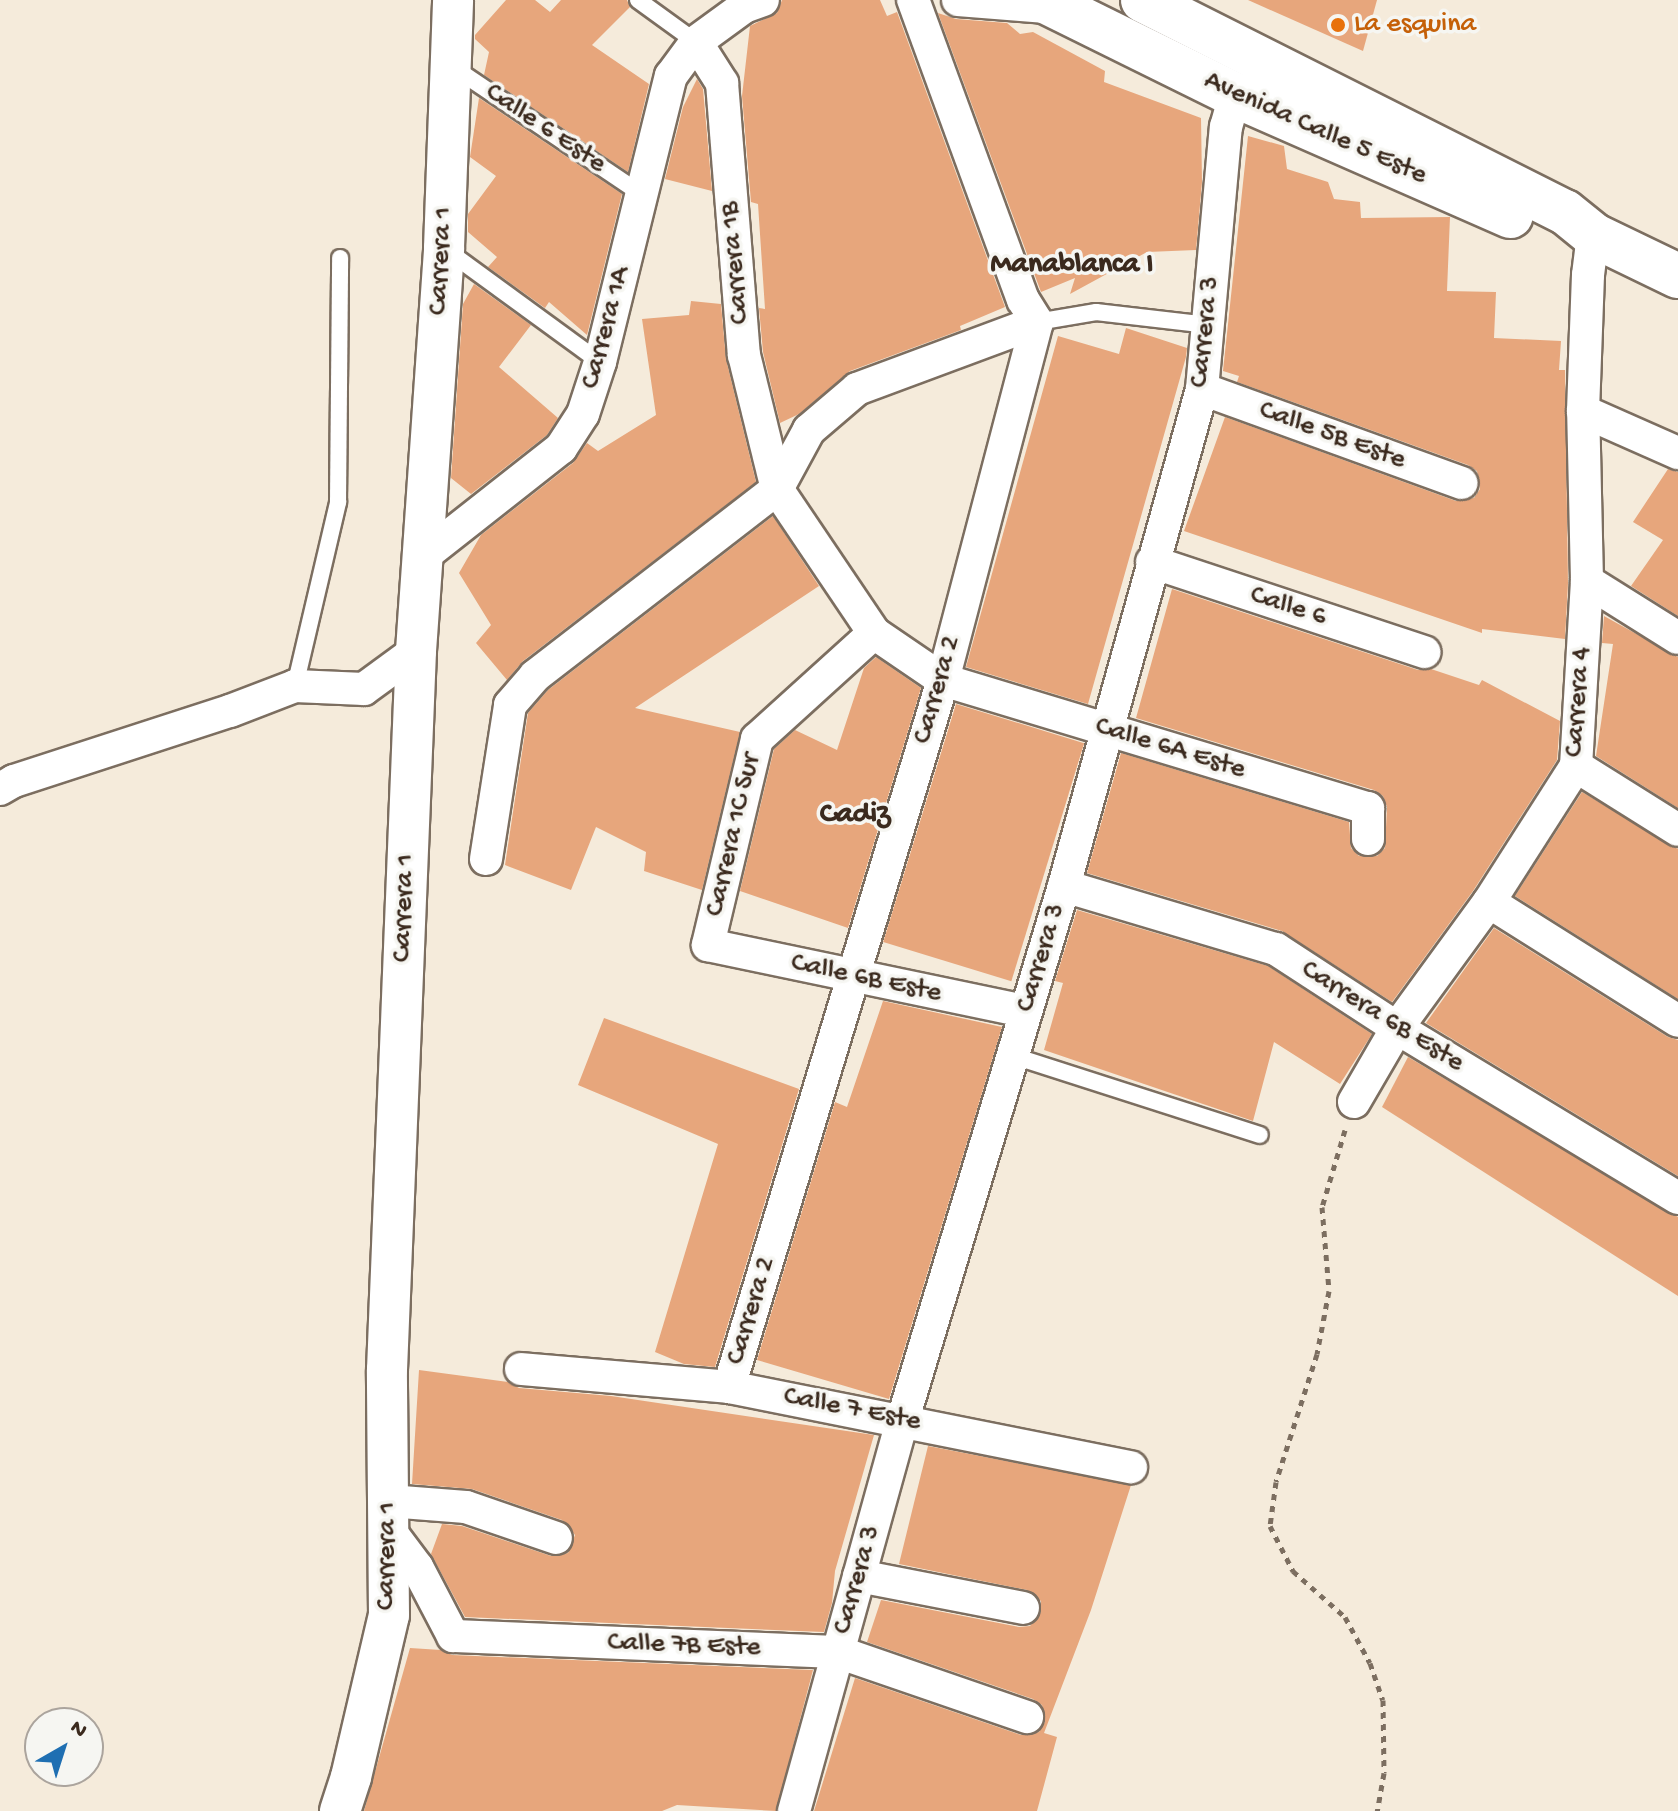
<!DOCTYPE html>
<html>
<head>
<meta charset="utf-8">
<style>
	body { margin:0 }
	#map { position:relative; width:1678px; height:1811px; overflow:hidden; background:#f5ebdb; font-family:"Gochi Hand",sans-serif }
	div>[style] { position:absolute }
	.building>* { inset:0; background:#e7a67c; transform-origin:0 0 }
	.path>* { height:5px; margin-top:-2.5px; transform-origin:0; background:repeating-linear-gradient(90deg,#7c6e60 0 6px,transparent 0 12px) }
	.roads { filter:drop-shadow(2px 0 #7c6e60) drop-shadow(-2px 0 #7c6e60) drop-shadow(0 2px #7c6e60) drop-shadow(0 -2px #7c6e60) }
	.service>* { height:16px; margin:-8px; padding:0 8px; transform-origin:8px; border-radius:8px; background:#fff }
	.minor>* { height:32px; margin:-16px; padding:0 16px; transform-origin:16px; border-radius:16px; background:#fff }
	.tertiary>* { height:40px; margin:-20px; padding:0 20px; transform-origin:20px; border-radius:20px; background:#fff }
	.primary>* { height:44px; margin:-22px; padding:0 22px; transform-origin:22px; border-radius:22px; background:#fff }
	.dots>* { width:22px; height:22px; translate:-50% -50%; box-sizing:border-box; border:4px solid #f6f6f2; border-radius:50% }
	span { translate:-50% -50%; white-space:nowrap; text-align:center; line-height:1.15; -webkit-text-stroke:7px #f6f6f2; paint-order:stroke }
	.food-label { font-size:28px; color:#c56008 }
	.left { translate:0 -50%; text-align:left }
	.street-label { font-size:28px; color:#3b2a1e }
	.neighbourhood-label { font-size:30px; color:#3b2a1e; font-weight:700 }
	.north { position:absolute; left:24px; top:1707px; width:80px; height:80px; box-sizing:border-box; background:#f6f6f2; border:2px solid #aba49d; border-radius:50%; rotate:39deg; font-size:22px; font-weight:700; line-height:32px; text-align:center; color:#3b2a1e }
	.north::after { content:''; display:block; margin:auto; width:28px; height:36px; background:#1f6fb2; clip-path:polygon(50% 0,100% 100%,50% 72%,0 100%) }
</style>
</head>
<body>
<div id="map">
	<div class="building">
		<div style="clip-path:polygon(506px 0,535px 0,550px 12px,561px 0,627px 0,630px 7px,592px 45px,649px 84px,628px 172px,484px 75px,489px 52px,475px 39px,475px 35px)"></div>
		<div style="clip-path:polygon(782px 0,880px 0,887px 16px,897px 12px,1005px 307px,960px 326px,961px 330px,850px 371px,799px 414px,780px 423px,763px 352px,759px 308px,765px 309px,758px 204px,751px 202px,742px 96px,750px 26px,777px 13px)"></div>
		<div style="clip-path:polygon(1248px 0,1377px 0,1363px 51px)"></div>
		<div style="clip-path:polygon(938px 13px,956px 19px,1007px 23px,1020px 34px,1033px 32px,1105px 71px,1104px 82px,1201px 118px,1202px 182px,1196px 250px,1147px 252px,1070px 294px,1075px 278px,1041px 292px)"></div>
		<div style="clip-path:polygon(697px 79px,703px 89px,712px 191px,665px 179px,683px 107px)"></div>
		<div style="clip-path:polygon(479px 98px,622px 194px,587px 335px,549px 302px,545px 308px,488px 267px,497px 257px,468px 232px,468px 214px,496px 176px,470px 157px)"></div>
		<div style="clip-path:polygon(1248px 136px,1284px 146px,1287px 169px,1328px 182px,1334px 199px,1360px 202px,1361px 218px,1450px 217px,1447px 291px,1496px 292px,1494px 338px,1561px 341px,1559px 370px,1565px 370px,1568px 583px,1565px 639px,1482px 629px,1482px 633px,1184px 531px,1225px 417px,1456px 501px,1474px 498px,1480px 489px,1477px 471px,1468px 465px,1237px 382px,1239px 376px,1223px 371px)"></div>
		<div style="clip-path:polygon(474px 284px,531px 325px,499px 367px,558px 418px,547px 435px,471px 494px,451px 478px,463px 304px)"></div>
		<div style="clip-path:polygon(691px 301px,721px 304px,726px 359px,756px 482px,523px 661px,507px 680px,476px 643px,491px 625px,459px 573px,481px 535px,573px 463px,587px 443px,598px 451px,656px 415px,642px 319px,689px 315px)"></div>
		<div style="clip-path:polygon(1126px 328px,1187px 348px,1186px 357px,1088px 704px,966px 667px,1058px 336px,1119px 354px)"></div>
		<div style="clip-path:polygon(1668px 469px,1678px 472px,1678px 616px,1631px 586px,1663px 540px,1633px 522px)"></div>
		<div style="clip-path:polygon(773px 516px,819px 586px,635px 708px,740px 732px,702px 890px,644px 871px,646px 852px,596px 827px,571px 890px,505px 865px,528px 713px,548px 690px)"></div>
		<div style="clip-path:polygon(1172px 589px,1418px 670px,1431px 669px,1479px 685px,1482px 680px,1560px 721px,1557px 760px,1473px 891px,1392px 1002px,1282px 931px,1087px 873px,1121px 753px,1349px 822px,1351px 848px,1359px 856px,1377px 856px,1385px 848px,1387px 807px,1383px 796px,1374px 790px,1136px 718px)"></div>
		<div style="clip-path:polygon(1604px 616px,1678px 657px,1678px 808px,1596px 756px,1613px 644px,1602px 643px)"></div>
		<div style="clip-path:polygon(876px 657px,921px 688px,848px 928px,740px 891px,774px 749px,795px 730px,837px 750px,864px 668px)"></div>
		<div style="left:956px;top:704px;width:134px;height:249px;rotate:17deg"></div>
		<div style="clip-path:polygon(1582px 792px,1678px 849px,1678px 999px,1515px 896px)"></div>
		<div style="clip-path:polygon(1077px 910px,1268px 966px,1372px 1034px,1340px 1084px,1274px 1042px,1253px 1121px,1044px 1050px,1063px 983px,1055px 981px)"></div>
		<div style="clip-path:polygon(1494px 928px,1668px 1037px,1678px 1040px,1678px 1176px,1426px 1023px)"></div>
		<div style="clip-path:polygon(883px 1001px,1002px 1027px,889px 1399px,757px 1360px,835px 1102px,847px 1107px)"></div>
		<div style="clip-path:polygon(604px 1018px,799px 1089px,715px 1367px,684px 1364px,655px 1352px,718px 1144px,578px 1085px)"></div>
		<div style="clip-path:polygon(1408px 1057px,1678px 1217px,1678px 1296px,1382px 1107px)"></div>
		<div style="clip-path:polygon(419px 1370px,508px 1382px,519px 1388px,611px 1396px,874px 1435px,835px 1571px,832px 1603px,824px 1632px,465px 1617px,431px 1554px,442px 1524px,462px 1526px,551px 1556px,568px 1553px,575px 1535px,562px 1520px,472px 1489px,412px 1484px)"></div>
		<div style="clip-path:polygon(928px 1446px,1131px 1485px,1091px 1610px,1044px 1733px,1057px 1737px,1037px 1811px,814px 1811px,855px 1678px,1021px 1735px,1039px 1732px,1045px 1722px,1042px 1705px,1033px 1699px,867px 1642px,881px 1600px,1019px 1627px,1030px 1626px,1041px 1612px,1041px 1601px,1027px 1590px,899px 1564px)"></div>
		<div style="clip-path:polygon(410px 1648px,441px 1650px,452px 1655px,813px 1670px,776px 1811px,677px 1805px,662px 1811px,364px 1811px)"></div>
	</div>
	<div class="path">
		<div style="left:1345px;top:1130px;width:80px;rotate:106.6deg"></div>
		<div style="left:1322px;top:1207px;width:84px;rotate:85.2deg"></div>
		<div style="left:1329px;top:1291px;width:64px;rotate:100.8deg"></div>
		<div style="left:1317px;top:1354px;width:134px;rotate:107.8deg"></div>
		<div style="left:1276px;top:1482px;width:44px;rotate:97.8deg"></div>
		<div style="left:1270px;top:1526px;width:51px;rotate:62.9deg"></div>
		<div style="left:1293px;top:1571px;width:69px;rotate:41.5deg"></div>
		<div style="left:1345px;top:1617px;width:52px;rotate:61.5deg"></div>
		<div style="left:1370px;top:1663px;width:39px;rotate:71deg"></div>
		<div style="left:1383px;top:1700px;width:73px;rotate:89.2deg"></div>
		<div style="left:1384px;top:1773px;width:39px;rotate:100deg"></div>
	</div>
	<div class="roads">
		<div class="service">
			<div style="left:638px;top:0;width:72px;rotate:35.9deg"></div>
			<div style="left:453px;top:67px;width:227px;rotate:34deg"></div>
			<div style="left:445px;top:249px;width:192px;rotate:36.1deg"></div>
			<div style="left:1037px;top:322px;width:60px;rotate:-9.6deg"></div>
			<div style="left:1096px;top:312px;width:113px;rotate:6.6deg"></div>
			<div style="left:295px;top:686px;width:189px;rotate:-76.8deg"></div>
			<div style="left:338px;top:502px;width:244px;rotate:-89.5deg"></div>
			<div style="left:1014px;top:1056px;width:258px;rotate:17.8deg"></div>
		</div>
		<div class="minor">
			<div style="left:958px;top:0;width:101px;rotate:4.5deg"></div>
			<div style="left:696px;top:42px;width:49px;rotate:57.6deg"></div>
			<div style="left:722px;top:83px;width:273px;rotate:85.4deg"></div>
			<div style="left:744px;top:355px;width:138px;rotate:76.2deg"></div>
			<div style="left:777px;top:489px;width:174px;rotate:56deg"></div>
			<div style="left:874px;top:633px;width:83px;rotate:34.3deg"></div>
			<div style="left:943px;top:680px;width:444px;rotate:16.8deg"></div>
			<div style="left:1368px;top:808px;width:31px;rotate:90deg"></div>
			<div style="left:1202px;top:389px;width:276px;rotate:19.9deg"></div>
			<div style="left:1583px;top:411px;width:104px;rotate:23.9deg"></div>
			<div style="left:425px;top:555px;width:173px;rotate:-38.2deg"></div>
			<div style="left:561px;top:448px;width:40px;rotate:-57.1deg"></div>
			<div style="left:583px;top:414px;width:55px;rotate:-71.9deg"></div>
			<div style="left:600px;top:362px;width:295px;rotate:-76.1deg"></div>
			<div style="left:671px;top:76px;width:42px;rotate:-53.7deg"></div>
			<div style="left:696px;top:42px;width:59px;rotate:-36.1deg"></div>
			<div style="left:744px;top:7px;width:20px;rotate:-20deg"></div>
			<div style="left:1152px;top:562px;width:287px;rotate:18.3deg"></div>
			<div style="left:1587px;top:581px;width:107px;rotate:32.1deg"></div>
			<div style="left:874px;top:633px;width:158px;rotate:137.8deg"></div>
			<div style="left:757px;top:739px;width:212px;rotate:103.4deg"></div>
			<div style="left:708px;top:945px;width:324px;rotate:11.8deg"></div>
			<div style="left:1576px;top:766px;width:120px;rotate:32.1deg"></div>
			<div style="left:0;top:789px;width:16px;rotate:-30deg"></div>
			<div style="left:14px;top:781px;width:227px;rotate:-18deg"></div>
			<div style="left:230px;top:711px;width:70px;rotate:-21deg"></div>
			<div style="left:295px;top:686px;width:69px;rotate:2.5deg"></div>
			<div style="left:364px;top:689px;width:64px;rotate:-36.2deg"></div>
			<div style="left:486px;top:859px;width:156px;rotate:-81.1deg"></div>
			<div style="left:510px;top:705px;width:38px;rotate:-49deg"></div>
			<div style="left:535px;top:676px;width:306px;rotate:-37.7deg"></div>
			<div style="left:777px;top:489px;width:67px;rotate:-61.5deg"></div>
			<div style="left:809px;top:430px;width:63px;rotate:-40.5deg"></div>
			<div style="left:857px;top:389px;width:192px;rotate:-20.4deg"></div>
			<div style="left:1064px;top:886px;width:221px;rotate:16.6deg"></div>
			<div style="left:1276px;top:949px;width:145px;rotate:33.1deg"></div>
			<div style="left:1397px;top:1028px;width:328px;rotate:31.2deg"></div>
			<div style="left:1489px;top:902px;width:223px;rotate:32.2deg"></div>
			<div style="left:1354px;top:1102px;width:86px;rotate:-59.8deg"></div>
			<div style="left:1397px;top:1028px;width:156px;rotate:-53.9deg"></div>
			<div style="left:1489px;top:902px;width:161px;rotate:-57.4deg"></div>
			<div style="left:1576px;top:766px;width:185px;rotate:-86.6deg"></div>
			<div style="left:1587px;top:581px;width:170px;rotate:-91.3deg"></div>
			<div style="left:1583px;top:411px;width:136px;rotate:-87.9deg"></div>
			<div style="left:1588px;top:275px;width:40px;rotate:-82.9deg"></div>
			<div style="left:521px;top:1369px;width:209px;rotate:4.9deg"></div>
			<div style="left:729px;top:1387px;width:410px;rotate:11.3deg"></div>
			<div style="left:729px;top:1387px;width:739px;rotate:-73.16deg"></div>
			<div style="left:943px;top:680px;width:370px;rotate:-75.3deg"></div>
			<div style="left:1037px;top:322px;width:26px;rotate:-122deg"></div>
			<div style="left:1023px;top:300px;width:320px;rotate:-110.1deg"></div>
			<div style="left:389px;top:1501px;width:77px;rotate:4.5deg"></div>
			<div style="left:466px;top:1507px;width:95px;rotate:19deg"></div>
			<div style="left:390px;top:1531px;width:45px;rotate:53.1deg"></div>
			<div style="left:417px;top:1567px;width:78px;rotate:62.4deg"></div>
			<div style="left:453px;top:1636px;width:385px;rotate:2.4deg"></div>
			<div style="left:838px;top:1652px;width:200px;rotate:19deg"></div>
			<div style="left:859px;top:1576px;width:167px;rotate:11deg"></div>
			<div style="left:794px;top:1811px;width:407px;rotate:-74.5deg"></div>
			<div style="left:903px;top:1419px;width:557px;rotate:-73.19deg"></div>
			<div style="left:1064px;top:886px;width:516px;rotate:-74.48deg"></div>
			<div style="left:1202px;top:389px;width:263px;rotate:-84.8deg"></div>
			<div style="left:1226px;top:127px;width:33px;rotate:-74deg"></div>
		</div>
		<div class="tertiary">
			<div style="left:340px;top:1811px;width:36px;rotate:-72deg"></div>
			<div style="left:351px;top:1777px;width:166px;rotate:-76.8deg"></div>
			<div style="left:389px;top:1615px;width:245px;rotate:-90.5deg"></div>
			<div style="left:387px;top:1370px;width:720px;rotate:-87.69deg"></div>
			<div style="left:416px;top:651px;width:404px;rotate:-86deg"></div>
			<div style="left:444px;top:248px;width:248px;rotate:-87.9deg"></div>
		</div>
		<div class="primary">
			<div style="left:1043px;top:0;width:214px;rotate:26.3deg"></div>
			<div style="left:1235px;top:95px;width:301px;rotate:23.7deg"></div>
			<div style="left:1143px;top:0;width:472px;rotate:26.7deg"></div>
			<div style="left:1565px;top:212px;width:36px;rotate:39deg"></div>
			<div style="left:1593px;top:235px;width:94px;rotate:25.8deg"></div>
		</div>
	</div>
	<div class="dots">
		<div style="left:1338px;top:25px;background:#e8710a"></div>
	</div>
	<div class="food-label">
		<span class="left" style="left:1354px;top:25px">La esquina</span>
	</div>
	<div class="street-label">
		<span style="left:545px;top:129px;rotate:34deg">Calle 6 Este</span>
		<span style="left:1315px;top:129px;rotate:24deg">Avenida Calle 5 Este</span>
		<span style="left:442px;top:261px;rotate:-87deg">Carrera 1</span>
		<span style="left:736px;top:263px;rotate:-95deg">Carrera 1B</span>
		<span style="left:607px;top:328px;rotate:-75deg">Carrera 1A</span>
		<span style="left:1206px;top:332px;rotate:-84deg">Carrera 3</span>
		<span style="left:1332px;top:436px;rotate:20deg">Calle 5B Este</span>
		<span style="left:1288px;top:607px;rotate:18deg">Calle 6</span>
		<span style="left:938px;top:690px;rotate:-74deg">Carrera 2</span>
		<span style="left:1579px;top:702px;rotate:-86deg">Carrera 4</span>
		<span style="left:1170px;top:749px;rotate:17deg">Calle 6A Este</span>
		<span style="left:734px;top:835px;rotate:-77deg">Carrera 1C Sur</span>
		<span style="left:405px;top:908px;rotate:-88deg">Carrera 1</span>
		<span style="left:1042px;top:958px;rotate:-73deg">Carrera 3</span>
		<span style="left:866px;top:979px;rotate:12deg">Calle 6B Este</span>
		<span style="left:1382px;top:1017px;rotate:32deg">Carrera 6B Este</span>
		<span style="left:752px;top:1311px;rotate:-73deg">Carrera 2</span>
		<span style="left:852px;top:1410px;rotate:11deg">Calle 7 Este</span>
		<span style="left:388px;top:1556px;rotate:-89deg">Carrera 1</span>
		<span style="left:858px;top:1580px;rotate:-74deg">Carrera 3</span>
		<span style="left:684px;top:1646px;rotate:2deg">Calle 7B Este</span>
	</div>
	<div class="neighbourhood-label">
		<span style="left:1072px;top:266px">Manablanca I</span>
		<span style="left:855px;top:816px">Cadiz</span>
	</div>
	<div class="north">N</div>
</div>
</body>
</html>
